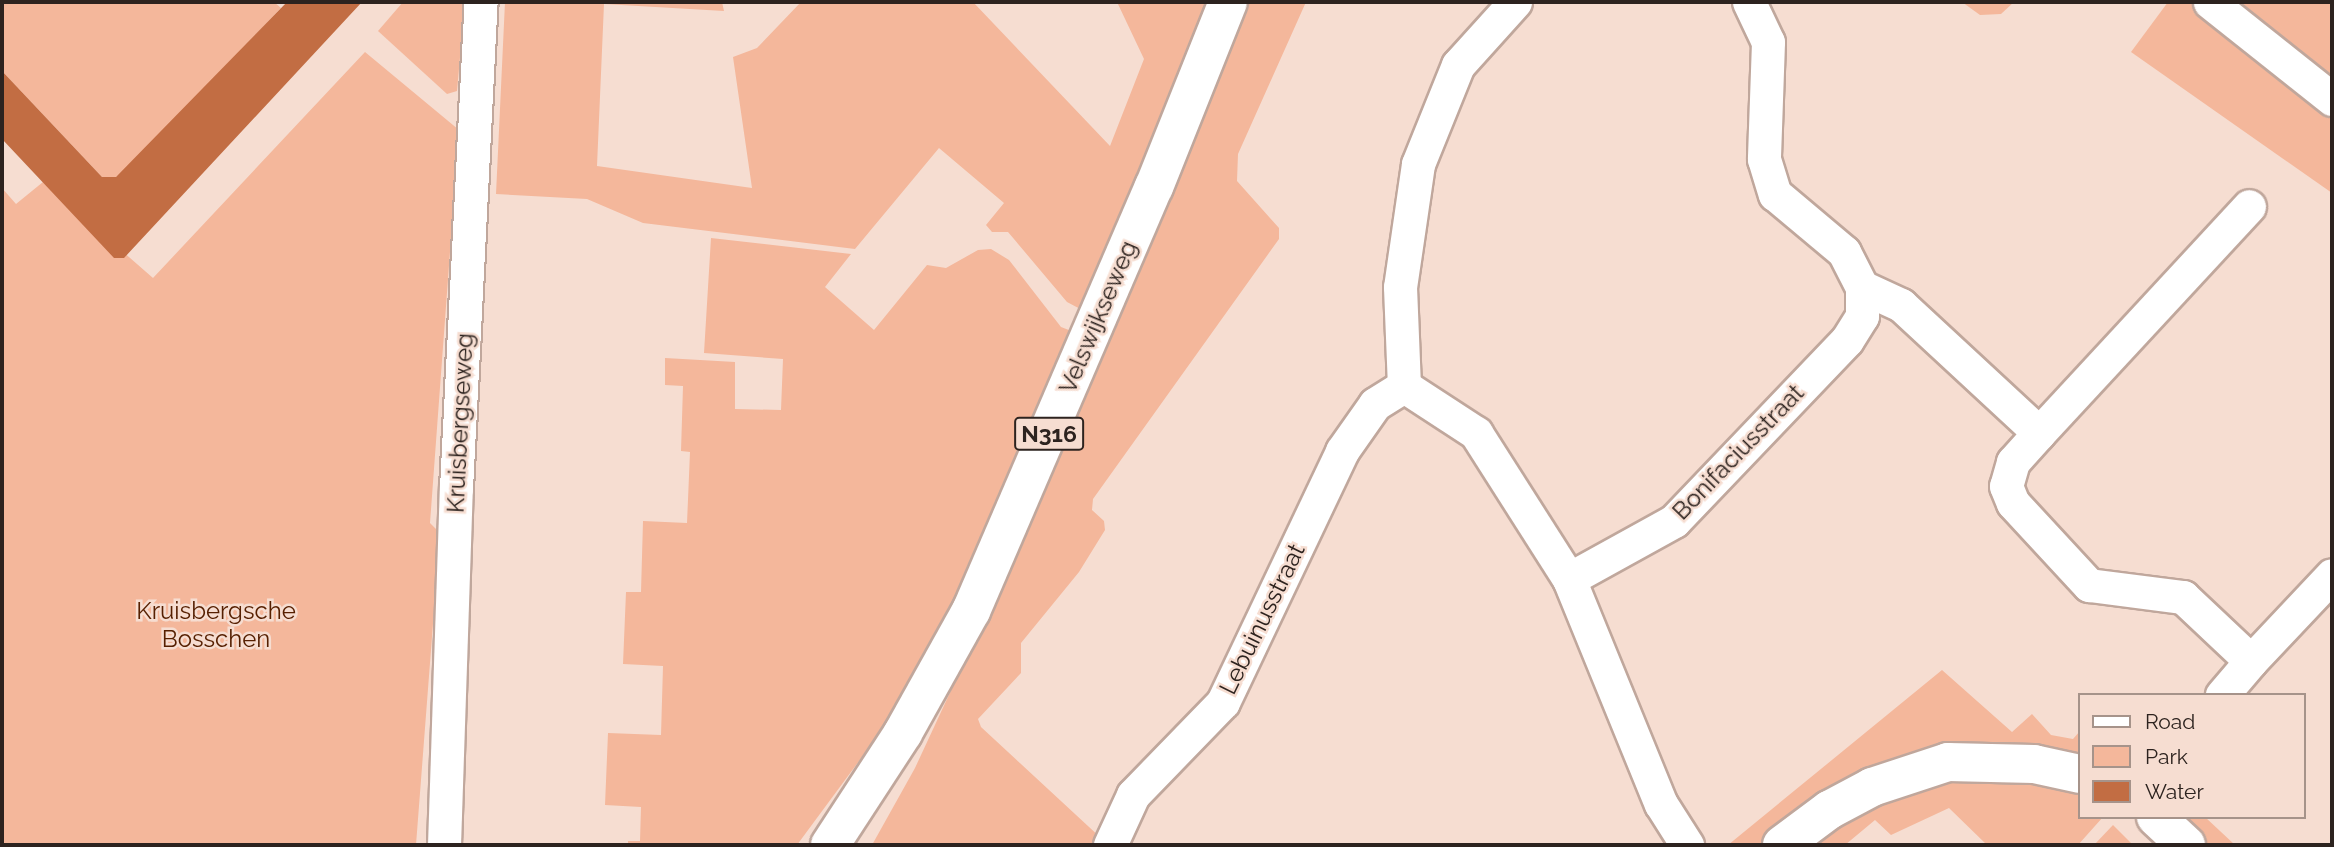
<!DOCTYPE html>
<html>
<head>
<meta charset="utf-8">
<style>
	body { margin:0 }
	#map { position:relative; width:2334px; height:847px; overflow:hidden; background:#f6ddd1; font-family:Raleway,sans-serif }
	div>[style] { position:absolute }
	.green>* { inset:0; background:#f4b79b }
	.water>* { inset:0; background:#c26d43 }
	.roads { filter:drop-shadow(2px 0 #c0a79c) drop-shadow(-2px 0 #c0a79c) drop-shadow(0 2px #c0a79c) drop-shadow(0 -2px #c0a79c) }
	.minor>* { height:33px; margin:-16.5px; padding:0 16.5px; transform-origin:16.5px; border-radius:16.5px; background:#fff }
	.tertiary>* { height:38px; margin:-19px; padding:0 19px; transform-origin:19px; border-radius:19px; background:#fff }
	.primary>* { height:38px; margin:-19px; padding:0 19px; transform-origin:19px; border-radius:19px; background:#fff }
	span { translate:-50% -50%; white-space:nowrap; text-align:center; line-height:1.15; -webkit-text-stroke:5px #f6ddd1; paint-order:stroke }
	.shield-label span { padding:2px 5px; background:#f6ddd1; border:2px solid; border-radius:5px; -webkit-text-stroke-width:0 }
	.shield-label { font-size:23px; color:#2d231f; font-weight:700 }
	.street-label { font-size:24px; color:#2d231f }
	.park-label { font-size:24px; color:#561f00 }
	.frame { position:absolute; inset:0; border:4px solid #2d231f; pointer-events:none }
	.legend { position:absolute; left:2078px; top:693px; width:228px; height:126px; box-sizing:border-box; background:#f6ddd1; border:2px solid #a6938a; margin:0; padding:9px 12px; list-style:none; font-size:21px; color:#2d231f }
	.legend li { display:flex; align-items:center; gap:14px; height:35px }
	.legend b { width:35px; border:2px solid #a6938a }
</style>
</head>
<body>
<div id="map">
	<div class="green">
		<div style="clip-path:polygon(2px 2px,274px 2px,281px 8px,128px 167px,116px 177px,102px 177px,2px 71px)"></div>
		<div style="clip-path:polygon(403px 2px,465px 2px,457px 91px,447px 94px,378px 31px)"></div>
		<div style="clip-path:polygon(505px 2px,722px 2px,724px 11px,604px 4px,597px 166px,752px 188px,733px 57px,757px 48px,801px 2px,973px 2px,1110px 146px,1144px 59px,1117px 2px,1209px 2px,1084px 311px,1067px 302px,1008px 232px,992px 232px,986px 225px,1004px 203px,939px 148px,855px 249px,643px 223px,587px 199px,496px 194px)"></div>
		<div style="clip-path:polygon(1246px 2px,1306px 2px,1238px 154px,1237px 181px,1279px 228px,1279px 239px,1093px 499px,1092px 510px,1104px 521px,1105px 530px,1079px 572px,1021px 643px,1021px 673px,978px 719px,981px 727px,1102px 839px,1102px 845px,872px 845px,915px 768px,967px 656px)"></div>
		<div style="clip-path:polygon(1962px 2px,2014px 2px,2001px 14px,1980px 15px)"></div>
		<div style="clip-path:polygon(2168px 2px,2190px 2px,2332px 113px,2332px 193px,2131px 52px)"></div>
		<div style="clip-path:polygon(2230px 2px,2332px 2px,2332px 84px)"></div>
		<div style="clip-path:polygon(365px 52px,459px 130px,430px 523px,440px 533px,416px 845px,2px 845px,2px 188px,16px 204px,43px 182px,153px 278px)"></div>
		<div style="clip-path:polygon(711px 238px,851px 254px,825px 287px,874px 330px,927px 265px,946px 268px,978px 250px,991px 249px,1009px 260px,1061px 327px,1074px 332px,941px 632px,893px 715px,797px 845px,628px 845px,628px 841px,640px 841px,641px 807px,605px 805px,608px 733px,661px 735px,663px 666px,623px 664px,626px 592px,641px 592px,643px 521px,687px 523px,690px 452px,681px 451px,683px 386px,665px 385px,665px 358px,735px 362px,735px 409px,781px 410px,783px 359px,704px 353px)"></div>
		<div style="clip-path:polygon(1942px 670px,2012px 732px,2032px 714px,2051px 735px,2073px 739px,2080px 731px,2080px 759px,1816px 802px,1763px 845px,1728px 845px)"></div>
		<div style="clip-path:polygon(1986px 774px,2080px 791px,2080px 817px,2103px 817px,2078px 845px,1987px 845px,1949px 808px,1891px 835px,1875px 820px,1845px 845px,1808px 845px,1840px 821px,1901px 789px)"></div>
		<div style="clip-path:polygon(2177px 817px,2205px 817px,2235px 845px,2206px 845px)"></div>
		<div style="clip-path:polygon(2113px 825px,2133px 845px,2094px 845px)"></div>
	</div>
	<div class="water">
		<div style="clip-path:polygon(287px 2px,362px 2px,124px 258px,114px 258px,2px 139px,2px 71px,102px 177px,116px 177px)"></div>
	</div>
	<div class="roads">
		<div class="minor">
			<div style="left:1515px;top:2px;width:85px;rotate:132.1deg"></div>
			<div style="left:1458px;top:65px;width:107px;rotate:112deg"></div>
			<div style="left:1418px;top:164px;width:124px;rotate:98.3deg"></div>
			<div style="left:1400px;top:287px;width:99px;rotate:87.7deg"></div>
			<div style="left:1404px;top:386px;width:86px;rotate:33.1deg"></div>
			<div style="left:1476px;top:433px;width:173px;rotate:57.5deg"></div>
			<div style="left:1569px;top:579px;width:243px;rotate:67.8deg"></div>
			<div style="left:1661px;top:804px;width:49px;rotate:57.6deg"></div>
			<div style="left:1749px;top:2px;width:44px;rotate:64.6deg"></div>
			<div style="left:1768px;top:42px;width:117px;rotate:92deg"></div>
			<div style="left:1764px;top:159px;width:37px;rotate:73deg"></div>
			<div style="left:1775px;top:194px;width:90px;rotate:40deg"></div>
			<div style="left:1844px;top:252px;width:39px;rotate:63deg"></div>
			<div style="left:1862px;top:287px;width:43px;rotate:24.8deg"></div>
			<div style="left:1901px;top:305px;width:188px;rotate:42.8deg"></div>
			<div style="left:2039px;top:433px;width:39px;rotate:132deg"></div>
			<div style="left:2013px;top:462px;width:25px;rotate:106deg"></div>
			<div style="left:2006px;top:486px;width:18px;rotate:68deg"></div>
			<div style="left:2013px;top:503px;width:112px;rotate:47.2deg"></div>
			<div style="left:2089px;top:585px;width:95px;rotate:7.3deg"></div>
			<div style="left:2183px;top:597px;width:93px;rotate:43.3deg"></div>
			<div style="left:2251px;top:661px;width:45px;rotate:130.5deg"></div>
			<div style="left:2210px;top:2px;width:156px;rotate:38.5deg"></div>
			<div style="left:2039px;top:433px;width:309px;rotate:-47.2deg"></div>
			<div style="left:1569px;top:579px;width:120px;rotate:-28.9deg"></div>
			<div style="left:1674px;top:521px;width:250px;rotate:-46.3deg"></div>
			<div style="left:1847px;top:340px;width:28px;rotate:-58deg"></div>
			<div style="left:1862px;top:316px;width:29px;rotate:-90deg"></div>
			<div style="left:2251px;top:661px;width:118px;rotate:-46.7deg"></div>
			<div style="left:444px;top:845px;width:357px;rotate:-88.1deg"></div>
			<div style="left:456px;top:488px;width:487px;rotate:-87.1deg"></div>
			<div style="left:1110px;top:845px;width:55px;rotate:-65.3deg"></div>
			<div style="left:1133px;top:795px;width:129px;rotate:-45.9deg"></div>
			<div style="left:1223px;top:702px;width:278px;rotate:-64.6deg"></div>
			<div style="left:1342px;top:451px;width:57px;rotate:-54.9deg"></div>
			<div style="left:1375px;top:404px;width:34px;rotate:-32deg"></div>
		</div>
		<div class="tertiary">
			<div style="left:2156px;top:817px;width:41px;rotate:43deg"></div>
			<div style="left:1782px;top:845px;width:59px;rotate:-36.7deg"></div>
			<div style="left:1829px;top:810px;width:49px;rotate:-28.1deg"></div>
			<div style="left:1872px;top:787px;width:80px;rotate:-18.2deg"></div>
			<div style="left:1948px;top:762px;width:86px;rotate:1.3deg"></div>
			<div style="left:2034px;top:764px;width:47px;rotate:12.3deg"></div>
		</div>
		<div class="primary">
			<div style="left:830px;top:845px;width:134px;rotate:-56.9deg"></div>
			<div style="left:903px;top:733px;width:140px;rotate:-60.9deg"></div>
			<div style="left:971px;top:611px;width:462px;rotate:-66.7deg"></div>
			<div style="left:1154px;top:187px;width:199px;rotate:-68.2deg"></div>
		</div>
	</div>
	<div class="shield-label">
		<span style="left:1049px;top:434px">N316</span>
	</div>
	<div class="street-label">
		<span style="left:1098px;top:317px;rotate:-67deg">Velswijkseweg</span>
		<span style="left:460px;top:423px;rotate:-87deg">Kruisbergseweg</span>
		<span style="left:1738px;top:452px;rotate:-46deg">Bonifaciusstraat</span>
		<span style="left:1262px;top:619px;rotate:-64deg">Lebuinusstraat</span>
	</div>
	<div class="park-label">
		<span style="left:216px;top:625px">Kruisbergsche<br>Bosschen</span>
	</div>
	<div class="frame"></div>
	<ul class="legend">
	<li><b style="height:9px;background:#fff"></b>Road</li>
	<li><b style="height:19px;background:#f4b79b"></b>Park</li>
	<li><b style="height:19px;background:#c26d43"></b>Water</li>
	</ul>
</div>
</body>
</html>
